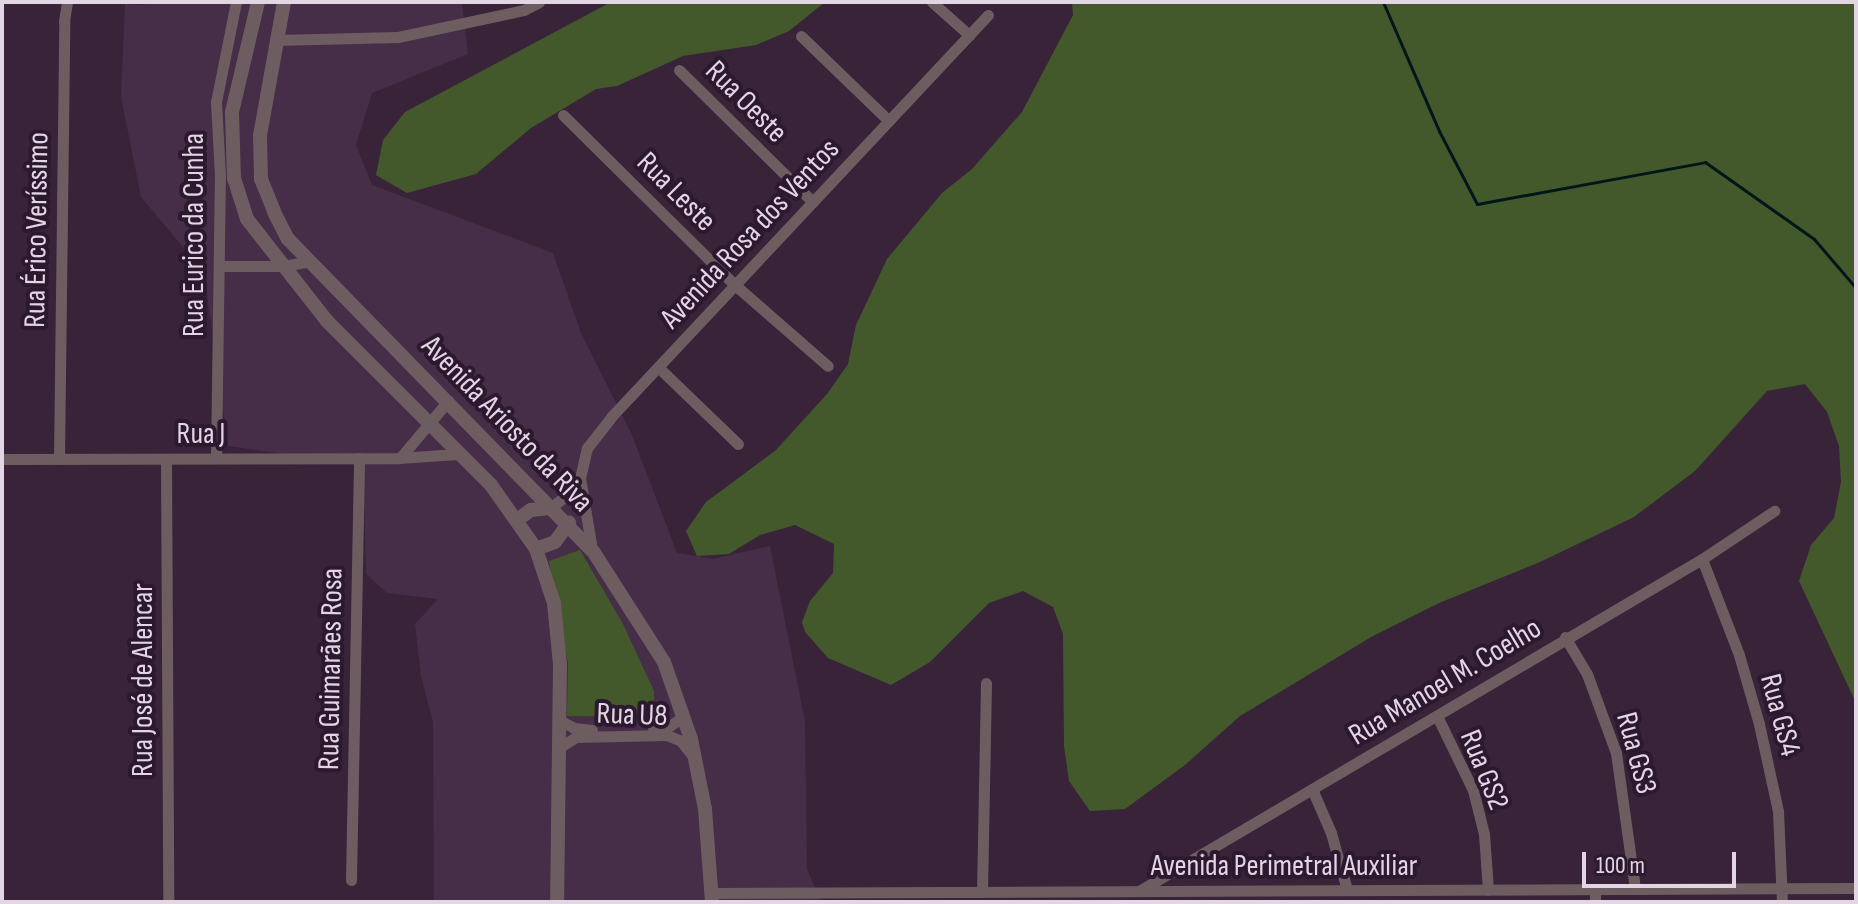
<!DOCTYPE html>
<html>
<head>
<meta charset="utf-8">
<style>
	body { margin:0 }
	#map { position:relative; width:1858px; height:904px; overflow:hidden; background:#382339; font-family:"Sofia Sans Condensed",sans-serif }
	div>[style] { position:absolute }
	.built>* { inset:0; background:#462d48 }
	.green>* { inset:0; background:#43592c }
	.stream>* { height:3px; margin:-1.5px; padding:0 1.5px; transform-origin:1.5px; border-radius:1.5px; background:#00171a }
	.minor>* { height:11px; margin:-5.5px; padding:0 5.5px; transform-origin:5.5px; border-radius:5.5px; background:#6e5d60 }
	.tertiary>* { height:14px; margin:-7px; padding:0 7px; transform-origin:7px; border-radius:7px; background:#6e5d60 }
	span { translate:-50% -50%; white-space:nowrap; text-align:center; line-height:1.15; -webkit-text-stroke:8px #2d192f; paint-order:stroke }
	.street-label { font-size:30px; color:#e3d6e4 }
	.frame { position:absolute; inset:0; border:4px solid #e3d6e4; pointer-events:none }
	.scale { position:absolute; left:1582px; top:852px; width:154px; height:36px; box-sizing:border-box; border:4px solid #e3d6e4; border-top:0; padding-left:10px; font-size:24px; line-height:28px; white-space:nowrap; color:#e3d6e4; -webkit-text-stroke:6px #2d192f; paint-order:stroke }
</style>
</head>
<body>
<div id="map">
	<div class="built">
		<div style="clip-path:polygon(145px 2px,462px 2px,468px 54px,372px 93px,356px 145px,372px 185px,553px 253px,581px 333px,632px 435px,677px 553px,713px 559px,770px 546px,805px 721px,807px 869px,821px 902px,434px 902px,433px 723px,421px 676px,415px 624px,438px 599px,387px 593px,366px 574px,363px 465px,228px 446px,204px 272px,141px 197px,121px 97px,125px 4px,144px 5px)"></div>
	</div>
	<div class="green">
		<div style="clip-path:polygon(611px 2px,825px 2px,789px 31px,756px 45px,683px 56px,617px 86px,596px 89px,531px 128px,476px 174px,407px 193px,376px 175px,383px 140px,405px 112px)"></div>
		<div style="clip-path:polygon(1072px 2px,1856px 2px,1856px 703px,1799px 581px,1811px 545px,1834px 518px,1841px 482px,1839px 446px,1827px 412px,1805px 384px,1767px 391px,1695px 471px,1634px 517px,1540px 562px,1439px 603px,1371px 637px,1240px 716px,1185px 765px,1125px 809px,1090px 811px,1069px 781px,1064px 746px,1063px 634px,1053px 607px,1023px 591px,989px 603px,930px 662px,891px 685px,828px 658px,805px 632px,802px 622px,810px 601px,833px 573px,834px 544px,795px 525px,760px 535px,729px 554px,697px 556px,686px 531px,706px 502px,776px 450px,827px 394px,848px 364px,856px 325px,887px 259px,942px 193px,972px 169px,1022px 112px,1073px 15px)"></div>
		<div style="clip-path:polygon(580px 550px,623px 624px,654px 691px,654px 717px,567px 716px,568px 663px,549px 561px)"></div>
	</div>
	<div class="stream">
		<div style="left:1383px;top:2px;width:141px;rotate:66.5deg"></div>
		<div style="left:1439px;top:131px;width:82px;rotate:62.5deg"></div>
		<div style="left:1477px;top:204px;width:232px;rotate:-10.4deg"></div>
		<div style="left:1705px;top:162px;width:133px;rotate:35.2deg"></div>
		<div style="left:1814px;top:239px;width:65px;rotate:49.4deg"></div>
	</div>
	<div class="minor">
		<div style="left:932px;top:2px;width:50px;rotate:41.7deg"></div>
		<div style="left:801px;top:36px;width:122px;rotate:44deg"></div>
		<div style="left:275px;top:40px;width:123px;rotate:-1.4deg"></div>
		<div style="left:398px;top:37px;width:129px;rotate:-12.1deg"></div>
		<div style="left:524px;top:10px;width:17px;rotate:-28deg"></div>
		<div style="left:679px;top:70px;width:188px;rotate:44.6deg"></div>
		<div style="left:563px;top:115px;width:242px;rotate:44.7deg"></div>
		<div style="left:735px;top:285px;width:123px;rotate:41.1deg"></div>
		<div style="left:220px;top:266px;width:63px"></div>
		<div style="left:283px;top:266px;width:27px;rotate:-10deg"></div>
		<div style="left:658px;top:367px;width:111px;rotate:43.9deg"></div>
		<div style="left:216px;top:458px;width:282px;rotate:-89.2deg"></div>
		<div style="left:220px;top:176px;width:74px;rotate:-93.1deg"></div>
		<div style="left:216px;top:102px;width:102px;rotate:-78.7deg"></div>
		<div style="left:400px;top:458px;width:75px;rotate:-49.9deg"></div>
		<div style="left:2px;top:459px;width:397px;rotate:-0.1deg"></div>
		<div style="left:399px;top:458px;width:58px;rotate:-3.9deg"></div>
		<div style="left:59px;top:459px;width:438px;rotate:-89.3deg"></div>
		<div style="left:64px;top:21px;width:19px;rotate:-81deg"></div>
		<div style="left:166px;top:459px;width:443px;rotate:89.7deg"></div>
		<div style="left:580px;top:478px;width:73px;rotate:80.5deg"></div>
		<div style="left:550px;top:508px;width:20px;rotate:-37deg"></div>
		<div style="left:566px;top:496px;width:23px;rotate:-52deg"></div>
		<div style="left:580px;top:478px;width:31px;rotate:-77deg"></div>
		<div style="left:587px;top:448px;width:39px;rotate:-52deg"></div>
		<div style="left:611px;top:417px;width:551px;rotate:-46.84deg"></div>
		<div style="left:1702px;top:559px;width:103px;rotate:68.9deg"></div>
		<div style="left:1739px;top:655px;width:72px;rotate:73.8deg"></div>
		<div style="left:1759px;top:724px;width:89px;rotate:77.7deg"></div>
		<div style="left:1778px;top:811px;width:91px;rotate:87.5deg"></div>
		<div style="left:1565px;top:637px;width:43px;rotate:59.3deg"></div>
		<div style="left:1587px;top:674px;width:84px;rotate:69.8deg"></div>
		<div style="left:1616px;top:753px;width:137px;rotate:82deg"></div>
		<div style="left:1437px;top:716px;width:82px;rotate:64.1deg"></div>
		<div style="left:1473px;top:790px;width:45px;rotate:76deg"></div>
		<div style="left:1484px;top:834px;width:56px;rotate:85.9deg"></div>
		<div style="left:559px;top:720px;width:17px;rotate:28deg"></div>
		<div style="left:574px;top:728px;width:18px;rotate:6deg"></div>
		<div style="left:653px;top:728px;width:15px;rotate:-4deg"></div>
		<div style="left:668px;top:727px;width:18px;rotate:-34deg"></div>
		<div style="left:560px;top:747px;width:19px;rotate:-32deg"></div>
		<div style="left:576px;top:737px;width:91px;rotate:-1.3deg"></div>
		<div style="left:667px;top:735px;width:15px;rotate:23deg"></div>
		<div style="left:681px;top:741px;width:16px;rotate:52deg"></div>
		<div style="left:1312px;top:789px;width:48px;rotate:66.6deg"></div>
		<div style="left:1331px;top:833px;width:59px;rotate:74.3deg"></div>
		<div style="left:351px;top:880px;width:422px;rotate:-88.9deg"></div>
		<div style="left:1595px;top:889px;width:13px;rotate:90deg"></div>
		<div style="left:1139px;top:891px;width:654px;rotate:-30.53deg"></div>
		<div style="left:1702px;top:559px;width:87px;rotate:-33.7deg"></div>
		<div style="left:982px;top:892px;width:209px;rotate:-88.9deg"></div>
		<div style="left:712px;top:893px;width:1144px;rotate:-0.25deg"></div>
	</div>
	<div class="tertiary">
		<div style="left:258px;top:2px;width:113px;rotate:103.3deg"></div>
		<div style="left:232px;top:112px;width:66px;rotate:88.3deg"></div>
		<div style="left:234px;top:178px;width:43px;rotate:72.4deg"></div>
		<div style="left:247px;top:219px;width:130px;rotate:51.9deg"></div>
		<div style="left:327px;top:321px;width:232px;rotate:45deg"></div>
		<div style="left:491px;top:485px;width:78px;rotate:54.9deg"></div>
		<div style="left:536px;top:549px;width:57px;rotate:71.6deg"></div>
		<div style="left:554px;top:603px;width:61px;rotate:84.4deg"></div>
		<div style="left:560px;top:664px;width:238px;rotate:90.7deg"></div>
		<div style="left:284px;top:2px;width:135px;rotate:100.2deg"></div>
		<div style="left:260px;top:135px;width:44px;rotate:88.7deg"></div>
		<div style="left:261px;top:179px;width:35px;rotate:68deg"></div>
		<div style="left:274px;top:212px;width:30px;rotate:63deg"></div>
		<div style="left:288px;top:239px;width:436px;rotate:45.7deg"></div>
		<div style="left:593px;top:551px;width:132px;rotate:57.4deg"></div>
		<div style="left:664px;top:662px;width:82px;rotate:70.7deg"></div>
		<div style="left:691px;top:739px;width:71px;rotate:78.7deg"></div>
		<div style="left:705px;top:809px;width:93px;rotate:85.7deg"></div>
		<div style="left:517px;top:520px;width:17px;rotate:-36deg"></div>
		<div style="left:531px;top:510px;width:19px;rotate:-6deg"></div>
		<div style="left:536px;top:549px;width:20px;rotate:-20deg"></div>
		<div style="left:555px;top:542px;width:24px;rotate:-54deg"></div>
	</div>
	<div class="street-label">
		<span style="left:746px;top:102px;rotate:45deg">Rua Oeste</span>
		<span style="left:676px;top:192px;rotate:45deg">Rua Leste</span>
		<span style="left:37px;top:230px;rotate:-89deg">Rua Érico Veríssimo</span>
		<span style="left:750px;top:234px;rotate:-47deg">Avenida Rosa dos Ventos</span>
		<span style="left:194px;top:235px;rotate:-90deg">Rua Eurico da Cunha</span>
		<span style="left:507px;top:424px;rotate:46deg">Avenida Ariosto da Riva</span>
		<span style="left:201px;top:434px">Rua J</span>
		<span style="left:331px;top:669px;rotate:-89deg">Rua Guimarães Rosa</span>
		<span style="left:143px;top:680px;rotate:-90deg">Rua José de Alencar</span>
		<span style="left:1445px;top:682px;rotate:-31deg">Rua Manoel M. Coelho</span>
		<span style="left:632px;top:715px;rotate:2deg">Rua U8</span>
		<span style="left:1780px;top:715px;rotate:75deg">Rua GS4</span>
		<span style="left:1636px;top:753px;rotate:75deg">Rua GS3</span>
		<span style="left:1484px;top:770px;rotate:68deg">Rua GS2</span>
		<span style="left:1284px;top:866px">Avenida Perimetral Auxiliar</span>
	</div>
	<div class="frame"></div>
	<div class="scale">100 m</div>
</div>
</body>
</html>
